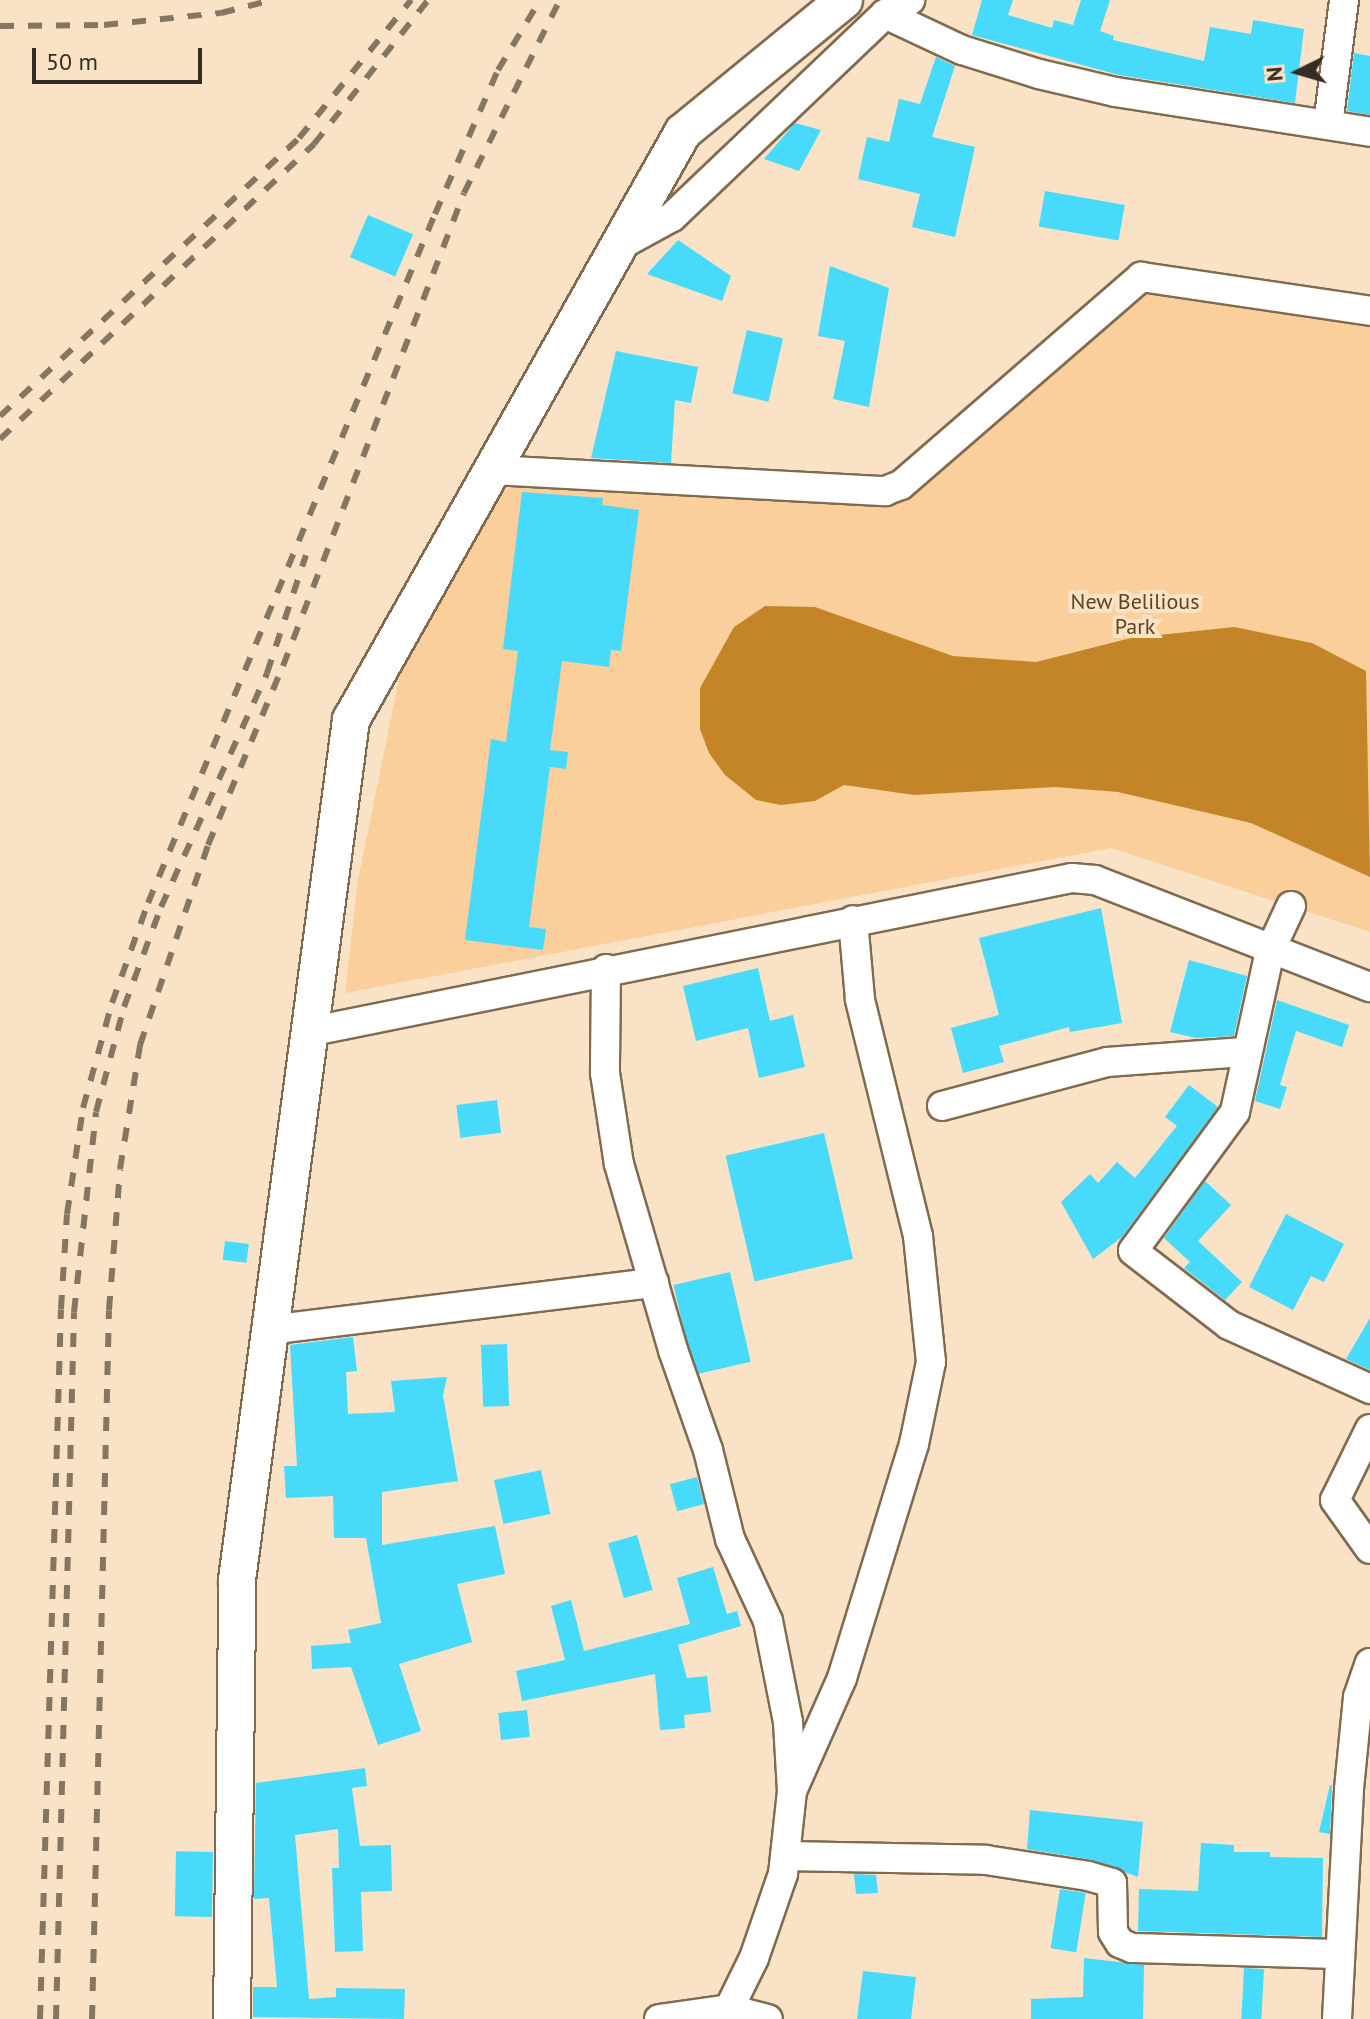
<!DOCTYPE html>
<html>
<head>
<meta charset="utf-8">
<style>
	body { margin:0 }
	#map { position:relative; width:1370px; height:2019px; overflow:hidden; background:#f9e2c5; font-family:"PT Sans",sans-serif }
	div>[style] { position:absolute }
	.green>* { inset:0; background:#facf9b }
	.water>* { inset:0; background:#c38528 }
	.building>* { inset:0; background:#48dafa; transform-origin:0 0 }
	.roads { filter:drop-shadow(2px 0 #806b51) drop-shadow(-2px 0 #806b51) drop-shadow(0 2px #806b51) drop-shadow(0 -2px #806b51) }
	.minor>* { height:28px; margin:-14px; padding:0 14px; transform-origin:14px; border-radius:14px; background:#fff }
	.major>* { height:36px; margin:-18px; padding:0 18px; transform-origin:18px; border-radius:18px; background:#fff }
	.rail>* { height:6px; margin-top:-3px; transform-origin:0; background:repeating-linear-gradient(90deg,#857664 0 14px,transparent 0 28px) }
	span { translate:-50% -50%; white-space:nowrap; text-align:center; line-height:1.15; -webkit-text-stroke:8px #f9e2c5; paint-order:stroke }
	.park-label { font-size:22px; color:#5e4320 }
	.north { position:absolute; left:1258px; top:32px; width:80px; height:80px; -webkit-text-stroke:6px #f9e2c5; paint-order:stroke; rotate:265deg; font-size:22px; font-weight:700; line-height:32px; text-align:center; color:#362d22 }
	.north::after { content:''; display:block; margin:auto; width:28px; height:36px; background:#362d22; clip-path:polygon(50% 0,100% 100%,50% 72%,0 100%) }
	.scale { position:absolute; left:32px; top:48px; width:170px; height:36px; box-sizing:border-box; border:4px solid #362d22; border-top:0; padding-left:10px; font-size:24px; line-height:28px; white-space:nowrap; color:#362d22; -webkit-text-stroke:6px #f9e2c5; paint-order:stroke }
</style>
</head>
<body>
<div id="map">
	<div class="green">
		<div style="clip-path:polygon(1144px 293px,1370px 323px,1370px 932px,1111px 848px,345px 993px,358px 880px,415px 601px,504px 475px,907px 502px)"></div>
	</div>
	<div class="water">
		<div style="clip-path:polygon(765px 606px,815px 607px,953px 656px,1036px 662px,1131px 638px,1234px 627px,1312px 643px,1366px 671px,1370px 877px,1251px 823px,1118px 792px,1055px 787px,914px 795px,844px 785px,815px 801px,781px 805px,756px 800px,725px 775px,709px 753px,700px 729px,700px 688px,734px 627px)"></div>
	</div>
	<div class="building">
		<div style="clip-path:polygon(982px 0,1013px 0,1008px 15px,1052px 28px,1054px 20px,1073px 25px,1081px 0,1110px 0,1100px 31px,1114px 36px,1113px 40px,1204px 61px,1210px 27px,1251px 34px,1253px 20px,1304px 29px,1295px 103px,1119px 75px,972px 35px)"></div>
		<div style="clip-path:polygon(1354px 53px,1370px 56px,1370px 115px,1347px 111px)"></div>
		<div style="clip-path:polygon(936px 57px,955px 66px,932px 137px,975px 147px,955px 237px,912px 227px,920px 194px,858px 179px,867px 137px,889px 142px,899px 99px,920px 104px)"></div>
		<div style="clip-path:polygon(795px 123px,821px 130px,799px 171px,764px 159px)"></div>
		<div style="left:1045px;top:191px;width:81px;height:36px;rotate:10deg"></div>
		<div style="left:368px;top:215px;width:49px;height:46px;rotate:23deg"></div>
		<div style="clip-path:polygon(678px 240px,731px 276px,722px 301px,647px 274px)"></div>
		<div style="clip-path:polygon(830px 266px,889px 288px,869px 407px,833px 399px,845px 341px,818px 336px)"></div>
		<div style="left:747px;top:330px;width:37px;height:65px;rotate:13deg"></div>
		<div style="clip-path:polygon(616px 351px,698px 367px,691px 403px,675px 400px,671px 463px,591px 458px)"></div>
		<div style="clip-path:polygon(522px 492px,603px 498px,602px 505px,639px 510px,621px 651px,611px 650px,609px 667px,562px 661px,550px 750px,568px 752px,566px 769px,550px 767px,529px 927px,546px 929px,543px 950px,465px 940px,491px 739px,506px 742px,518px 651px,503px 649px)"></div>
		<div style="clip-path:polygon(1101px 908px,1122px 1023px,1070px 1032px,1069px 1027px,999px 1046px,1004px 1062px,963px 1073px,951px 1028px,999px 1015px,979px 938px)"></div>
		<div style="clip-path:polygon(1189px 960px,1247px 976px,1234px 1036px,1196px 1038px,1170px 1032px)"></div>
		<div style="clip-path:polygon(758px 968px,770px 1021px,793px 1015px,805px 1067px,759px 1078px,748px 1028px,696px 1041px,683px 986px)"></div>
		<div style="clip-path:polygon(1277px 1000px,1349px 1025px,1342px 1047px,1296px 1031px,1280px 1085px,1287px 1087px,1280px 1109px,1255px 1101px)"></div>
		<div style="clip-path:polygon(1189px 1085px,1218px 1107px,1122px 1237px,1093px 1259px,1061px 1202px,1090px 1174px,1098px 1183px,1117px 1162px,1135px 1178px,1177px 1126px,1165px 1117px)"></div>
		<div style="left:497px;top:1100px;width:33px;height:41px;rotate:83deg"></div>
		<div style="left:824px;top:1133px;width:129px;height:101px;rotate:77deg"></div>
		<div style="clip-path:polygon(1205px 1181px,1231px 1205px,1198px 1241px,1242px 1282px,1225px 1300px,1184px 1268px,1190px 1262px,1164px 1238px)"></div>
		<div style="clip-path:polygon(1286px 1214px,1344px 1244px,1324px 1282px,1311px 1276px,1293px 1310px,1249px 1287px)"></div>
		<div style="left:225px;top:1241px;width:24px;height:19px;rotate:7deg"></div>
		<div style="left:730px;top:1272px;width:92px;height:58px;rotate:77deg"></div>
		<div style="clip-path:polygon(1370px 1318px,1370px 1370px,1346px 1359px)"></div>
		<div style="clip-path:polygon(353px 1337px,357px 1371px,346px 1372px,348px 1414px,395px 1412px,391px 1381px,447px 1377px,443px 1395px,458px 1481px,382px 1492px,382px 1545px,495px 1526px,505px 1574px,457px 1584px,472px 1642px,399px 1664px,421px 1731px,378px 1745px,351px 1667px,312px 1669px,311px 1646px,351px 1643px,348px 1630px,381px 1623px,366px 1538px,334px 1538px,333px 1496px,286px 1498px,284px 1466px,297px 1466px,290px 1345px)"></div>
		<div style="left:507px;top:1344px;width:62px;height:26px;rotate:88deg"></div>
		<div style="left:541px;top:1470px;width:45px;height:48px;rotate:78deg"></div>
		<div style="left:697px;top:1477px;width:28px;height:28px;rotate:75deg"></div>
		<div style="left:637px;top:1535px;width:57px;height:30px;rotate:74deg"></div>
		<div style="clip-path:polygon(713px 1567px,727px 1614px,737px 1611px,741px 1626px,678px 1645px,687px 1678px,707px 1676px,711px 1712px,684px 1715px,685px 1728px,660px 1730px,655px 1674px,522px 1701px,516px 1671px,565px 1660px,551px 1606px,571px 1600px,584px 1651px,690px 1624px,677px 1578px)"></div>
		<div style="left:527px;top:1710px;width:27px;height:29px;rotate:84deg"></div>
		<div style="clip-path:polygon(365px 1768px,367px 1786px,352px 1788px,360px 1846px,391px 1845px,392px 1891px,361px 1892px,363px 1951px,335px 1952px,332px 1868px,339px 1868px,338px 1829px,295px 1835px,309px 1999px,336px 1997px,336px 1988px,405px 1989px,404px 2019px,253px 2017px,253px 1987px,277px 1987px,269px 1898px,254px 1899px,256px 1783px)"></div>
		<div style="clip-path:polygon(1330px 1785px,1332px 1785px,1330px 1834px,1319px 1832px)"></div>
		<div style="clip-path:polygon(1030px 1810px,1143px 1822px,1138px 1877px,1093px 1860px,1027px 1849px)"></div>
		<div style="clip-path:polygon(1201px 1843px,1234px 1845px,1234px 1852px,1270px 1852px,1270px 1857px,1323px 1858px,1322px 1937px,1138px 1931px,1139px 1889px,1198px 1891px)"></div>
		<div style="left:213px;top:1852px;width:65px;height:37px;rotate:91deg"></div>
		<div style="clip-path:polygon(854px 1874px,876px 1875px,878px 1893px,856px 1894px)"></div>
		<div style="left:1060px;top:1889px;width:26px;height:60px;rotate:9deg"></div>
		<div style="clip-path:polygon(1084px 1958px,1144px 1965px,1143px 2019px,1031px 2019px,1031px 1999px,1083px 1997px)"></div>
		<div style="left:1244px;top:1968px;width:20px;height:51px;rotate:3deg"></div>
		<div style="clip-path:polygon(863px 1971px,916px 1977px,911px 2019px,857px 2019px)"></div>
	</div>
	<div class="roads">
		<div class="minor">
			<div style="left:885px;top:14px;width:85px;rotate:25.1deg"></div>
			<div style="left:962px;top:50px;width:81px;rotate:17.3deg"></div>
			<div style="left:1039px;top:74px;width:79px;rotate:13.2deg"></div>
			<div style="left:1116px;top:92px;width:257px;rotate:8.9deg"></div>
			<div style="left:1328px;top:124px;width:125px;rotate:-82.6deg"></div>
			<div style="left:619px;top:246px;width:60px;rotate:-28.7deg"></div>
			<div style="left:672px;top:217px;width:294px;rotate:-43.6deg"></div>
			<div style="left:885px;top:14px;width:29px;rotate:-29deg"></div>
			<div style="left:493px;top:470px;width:393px;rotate:3.1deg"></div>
			<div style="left:885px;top:491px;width:17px;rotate:-21deg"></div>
			<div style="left:901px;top:485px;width:318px;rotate:-40.9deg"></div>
			<div style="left:1141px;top:277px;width:232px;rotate:8.4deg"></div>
			<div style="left:1291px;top:906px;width:50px;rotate:115deg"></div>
			<div style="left:1270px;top:951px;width:165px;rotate:102.3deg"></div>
			<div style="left:1235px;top:1112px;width:172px;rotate:126.3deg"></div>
			<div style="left:1133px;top:1251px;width:121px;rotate:37.6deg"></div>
			<div style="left:1229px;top:1325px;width:155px;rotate:24.4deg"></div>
			<div style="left:606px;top:969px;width:104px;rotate:90.6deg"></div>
			<div style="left:605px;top:1073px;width:92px;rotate:81.3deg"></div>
			<div style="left:619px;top:1164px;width:194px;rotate:73.8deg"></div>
			<div style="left:673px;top:1350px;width:106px;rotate:70.7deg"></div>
			<div style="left:708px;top:1450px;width:92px;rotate:76.1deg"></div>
			<div style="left:730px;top:1539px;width:90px;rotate:65.1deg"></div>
			<div style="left:768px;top:1621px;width:103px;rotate:78.8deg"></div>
			<div style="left:788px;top:1722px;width:69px;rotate:86.7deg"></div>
			<div style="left:792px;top:1791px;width:124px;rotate:-66.1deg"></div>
			<div style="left:842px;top:1678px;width:245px;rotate:-72.9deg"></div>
			<div style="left:914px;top:1444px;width:84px;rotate:-78.3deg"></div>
			<div style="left:931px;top:1362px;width:127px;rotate:-95.9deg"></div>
			<div style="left:918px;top:1236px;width:244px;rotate:-103.8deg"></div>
			<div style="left:860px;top:999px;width:79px;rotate:-95.1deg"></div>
			<div style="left:308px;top:1032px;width:779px;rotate:-11.4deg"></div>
			<div style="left:1072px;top:878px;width:23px;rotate:5deg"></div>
			<div style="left:1095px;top:880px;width:295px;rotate:21.3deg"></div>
			<div style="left:942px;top:1106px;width:171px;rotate:-14.9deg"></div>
			<div style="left:1107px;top:1062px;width:137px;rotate:-4.2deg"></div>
			<div style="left:269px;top:1330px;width:388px;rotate:-7deg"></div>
			<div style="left:1370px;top:1429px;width:79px;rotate:116.2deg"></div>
			<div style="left:1335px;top:1500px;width:60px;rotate:54.5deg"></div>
			<div style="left:785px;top:1856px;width:201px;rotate:1.1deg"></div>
			<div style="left:986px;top:1860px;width:103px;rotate:8.9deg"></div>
			<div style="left:1088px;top:1876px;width:25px;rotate:16deg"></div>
			<div style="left:1112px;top:1883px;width:49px;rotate:88.8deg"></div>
			<div style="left:1113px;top:1932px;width:13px;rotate:58deg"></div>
			<div style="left:1120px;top:1943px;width:13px;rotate:23deg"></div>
			<div style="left:1132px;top:1948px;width:206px;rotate:1.7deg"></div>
			<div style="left:659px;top:2019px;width:71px;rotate:-8.1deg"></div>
			<div style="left:729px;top:2009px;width:40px;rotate:14.4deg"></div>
			<div style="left:724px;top:2019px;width:68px;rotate:-63.8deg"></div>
			<div style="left:754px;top:1958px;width:89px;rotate:-71deg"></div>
			<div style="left:783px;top:1874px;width:83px;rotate:-83.8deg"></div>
			<div style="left:1337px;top:2019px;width:230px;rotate:-87deg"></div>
			<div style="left:1349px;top:1789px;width:92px;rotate:-84.4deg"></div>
			<div style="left:1358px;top:1697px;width:36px;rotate:-71deg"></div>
		</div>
		<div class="major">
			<div style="left:232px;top:2019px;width:439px;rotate:-89.3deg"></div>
			<div style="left:237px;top:1580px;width:868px;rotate:-82.45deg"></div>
			<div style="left:351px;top:720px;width:675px;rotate:-60.55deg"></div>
			<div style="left:683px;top:132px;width:208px;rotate:-39.3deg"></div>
		</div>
	</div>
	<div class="rail">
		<div style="left:0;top:26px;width:104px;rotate:-0.6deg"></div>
		<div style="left:104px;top:25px;width:118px;rotate:-5.9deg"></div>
		<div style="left:221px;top:13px;width:53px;rotate:-14.3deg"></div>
		<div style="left:0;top:416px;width:408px;rotate:-42.9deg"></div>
		<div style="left:299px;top:138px;width:178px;rotate:-50.9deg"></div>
		<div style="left:0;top:439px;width:431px;rotate:-43.2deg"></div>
		<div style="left:314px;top:144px;width:184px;rotate:-51.6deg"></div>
		<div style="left:40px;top:2019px;width:710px;rotate:-88.31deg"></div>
		<div style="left:61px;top:1309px;width:95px;rotate:-86.4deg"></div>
		<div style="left:67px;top:1214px;width:107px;rotate:-81.4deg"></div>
		<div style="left:83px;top:1108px;width:109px;rotate:-74.6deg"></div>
		<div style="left:112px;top:1003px;width:106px;rotate:-70.2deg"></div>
		<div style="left:148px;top:903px;width:746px;rotate:-67.39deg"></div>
		<div style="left:435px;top:214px;width:157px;rotate:-66.4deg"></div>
		<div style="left:498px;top:70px;width:82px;rotate:-59deg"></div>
		<div style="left:56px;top:2019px;width:707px;rotate:-88.54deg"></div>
		<div style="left:74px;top:1312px;width:201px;rotate:-83.7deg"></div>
		<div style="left:96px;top:1112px;width:109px;rotate:-75.1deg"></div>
		<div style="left:124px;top:1007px;width:107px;rotate:-69.7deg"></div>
		<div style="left:161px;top:907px;width:257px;rotate:-65.6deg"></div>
		<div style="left:267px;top:673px;width:124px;rotate:-71.7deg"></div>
		<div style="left:92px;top:2019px;width:709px;rotate:-88.63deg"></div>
		<div style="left:109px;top:1310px;width:141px;rotate:-85.5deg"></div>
		<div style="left:120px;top:1169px;width:126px;rotate:-80.8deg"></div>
		<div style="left:140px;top:1045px;width:211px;rotate:-71.2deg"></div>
		<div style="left:208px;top:845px;width:194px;rotate:-67.3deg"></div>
		<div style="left:283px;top:666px;width:506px;rotate:-69.06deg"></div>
		<div style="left:464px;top:193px;width:216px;rotate:-63.6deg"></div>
	</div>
	<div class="park-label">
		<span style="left:1135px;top:614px">New Belilious<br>Park</span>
	</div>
	<div class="north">N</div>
	<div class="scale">50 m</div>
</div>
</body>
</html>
